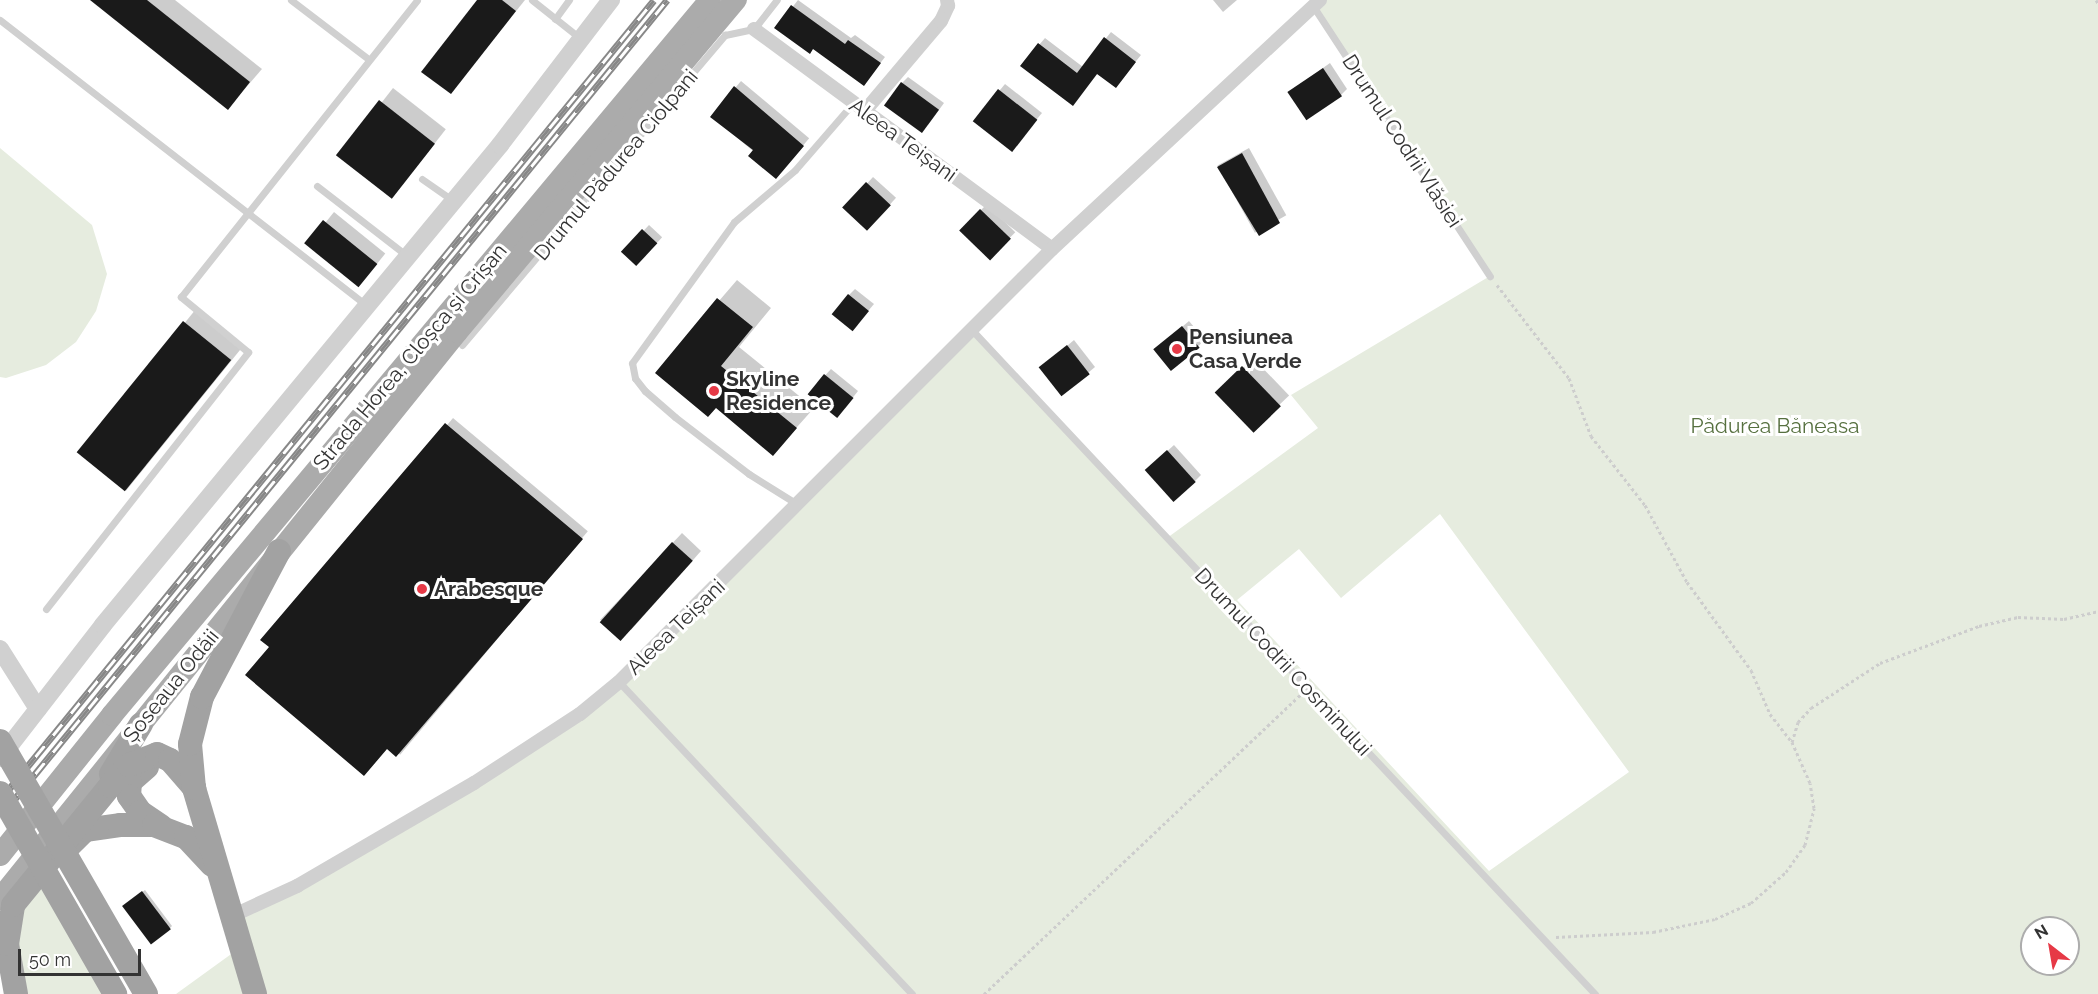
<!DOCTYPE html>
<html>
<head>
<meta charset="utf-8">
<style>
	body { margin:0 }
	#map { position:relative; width:2098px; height:994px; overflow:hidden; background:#fff; font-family:Raleway,sans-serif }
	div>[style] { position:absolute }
	.green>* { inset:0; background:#e6ecdf }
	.shadow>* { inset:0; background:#0003; transform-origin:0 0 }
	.building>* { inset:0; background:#1a1a1a; transform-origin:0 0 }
	.path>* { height:3px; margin-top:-1.5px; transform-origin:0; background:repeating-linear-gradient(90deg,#cdcdcd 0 3px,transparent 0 6px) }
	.service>* { height:7px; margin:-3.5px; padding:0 3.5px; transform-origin:3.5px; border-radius:3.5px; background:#d0d0d0 }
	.minor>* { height:14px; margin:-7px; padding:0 7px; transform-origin:7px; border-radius:7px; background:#d0d0d0 }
	.tertiary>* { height:18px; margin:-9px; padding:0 9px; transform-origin:9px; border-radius:9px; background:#d0d0d0 }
	.primary>* { height:22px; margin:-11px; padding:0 11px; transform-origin:11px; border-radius:11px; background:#ababab }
	.trunk>* { height:24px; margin:-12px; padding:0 12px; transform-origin:12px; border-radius:12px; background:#a2a2a2 }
	.rail>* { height:7px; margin-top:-3.5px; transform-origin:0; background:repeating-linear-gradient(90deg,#fff 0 14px,#888 0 28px); box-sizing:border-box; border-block:2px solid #888 }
	.trunk-bridge>* { height:24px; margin:-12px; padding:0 12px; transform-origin:12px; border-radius:12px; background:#a2a2a2 }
	.dots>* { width:16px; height:16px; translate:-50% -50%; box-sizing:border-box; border:3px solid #fff; border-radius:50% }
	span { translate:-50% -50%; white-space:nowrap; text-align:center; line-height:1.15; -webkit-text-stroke:6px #fff; paint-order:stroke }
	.street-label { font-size:21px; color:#333 }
	.poi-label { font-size:21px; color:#333; font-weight:700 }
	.left { translate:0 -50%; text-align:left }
	.park-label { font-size:21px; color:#56703f }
	.north { position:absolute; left:2020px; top:916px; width:60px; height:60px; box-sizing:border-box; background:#fff; border:2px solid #adadad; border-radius:50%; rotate:329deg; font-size:16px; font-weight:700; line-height:24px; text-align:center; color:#333 }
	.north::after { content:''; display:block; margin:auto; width:21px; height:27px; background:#e63946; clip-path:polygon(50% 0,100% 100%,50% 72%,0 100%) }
	.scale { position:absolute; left:18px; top:949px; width:123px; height:27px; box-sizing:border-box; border:3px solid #333; border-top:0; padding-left:8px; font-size:18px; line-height:21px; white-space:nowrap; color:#333; -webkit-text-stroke:4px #fff; paint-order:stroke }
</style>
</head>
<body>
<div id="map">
	<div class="green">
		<div style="clip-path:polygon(evenodd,1319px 0,2098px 0,2098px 994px,176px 994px,234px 952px,224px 919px,263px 904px,580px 714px,971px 329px,1167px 538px,1318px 428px,1291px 395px,1490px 276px,1313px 6px,1319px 0,1440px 514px,1629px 772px,1489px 871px,1237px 600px,1299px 549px,1341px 598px,1440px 514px,1319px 0,2032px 928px,2068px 928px,2068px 964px,2032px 964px,2032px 928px)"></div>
		<div style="clip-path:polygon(0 148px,92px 225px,107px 274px,96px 311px,76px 342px,46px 365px,6px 378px,0 377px)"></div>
		<div style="clip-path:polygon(45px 874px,115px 994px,28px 994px,18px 951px,20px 914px)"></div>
	</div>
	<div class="shadow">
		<div style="clip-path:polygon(92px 0,175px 0,262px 69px,228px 108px)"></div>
		<div style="clip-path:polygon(479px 0,525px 0,451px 92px)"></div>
		<div style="clip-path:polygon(798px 0,851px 38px,855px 35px,885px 57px,869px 78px,776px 28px)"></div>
		<div style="clip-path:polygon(1213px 0,1237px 0,1223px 12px)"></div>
		<div style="clip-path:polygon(1111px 32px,1141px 55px,1116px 86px,1098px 73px,1073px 104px,1022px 65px,1045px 38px,1083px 67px)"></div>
		<div style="clip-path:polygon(1330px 63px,1347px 89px,1341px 95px,1289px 92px)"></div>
		<div style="clip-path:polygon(908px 77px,944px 103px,928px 125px,902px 83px)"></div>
		<div style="left:741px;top:81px;width:89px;height:46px;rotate:40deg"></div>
		<div style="clip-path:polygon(1005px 84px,1042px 113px,1017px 143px,975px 120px)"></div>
		<div style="left:393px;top:88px;width:67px;height:86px;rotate:38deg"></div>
		<div style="left:1249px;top:148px;width:77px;height:36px;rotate:61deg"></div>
		<div style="left:873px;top:177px;width:31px;height:42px;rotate:42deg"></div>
		<div style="left:987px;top:204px;width:40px;height:37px;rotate:45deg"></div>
		<div style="left:334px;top:212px;width:66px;height:42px;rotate:39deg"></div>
		<div style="left:649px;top:225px;width:18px;height:37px;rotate:43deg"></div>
		<div style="clip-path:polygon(737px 280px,771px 308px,739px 347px,814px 408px,773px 454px,716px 407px,657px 373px)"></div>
		<div style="clip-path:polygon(855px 289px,874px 304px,858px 323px,849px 295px)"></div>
		<div style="left:196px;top:309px;width:60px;height:185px;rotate:39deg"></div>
		<div style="clip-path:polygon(1189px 321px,1205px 340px,1173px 369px,1162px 344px)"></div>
		<div style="clip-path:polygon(1074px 340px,1095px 367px,1062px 395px,1047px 363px)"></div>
		<div style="left:1253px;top:358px;width:52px;height:50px;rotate:46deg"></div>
		<div style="clip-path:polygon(831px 369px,858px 391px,843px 410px,809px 393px)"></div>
		<div style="left:453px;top:418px;width:176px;height:292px;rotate:40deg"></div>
		<div style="clip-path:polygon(1174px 445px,1201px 475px,1195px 481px,1153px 464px)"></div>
		<div style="clip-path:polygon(682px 533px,701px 551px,631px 630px,600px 620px)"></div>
		<div style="clip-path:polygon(145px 890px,172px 926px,170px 928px,126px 904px)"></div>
	</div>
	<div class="building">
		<div style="clip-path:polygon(90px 0,147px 0,250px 82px,228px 110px)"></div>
		<div style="clip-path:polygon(477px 0,502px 0,516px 11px,451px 94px,421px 72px)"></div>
		<div style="clip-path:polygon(791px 5px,845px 44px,848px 40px,881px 63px,864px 86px,813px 49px,810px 54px,774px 28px)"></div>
		<div style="clip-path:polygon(1104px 37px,1136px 62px,1116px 88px,1097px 74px,1073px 106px,1020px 66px,1038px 43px,1077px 73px)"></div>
		<div style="left:1323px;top:68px;width:34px;height:43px;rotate:56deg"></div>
		<div style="left:901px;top:82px;width:47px;height:29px;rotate:36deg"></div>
		<div style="clip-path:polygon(734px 86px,804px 146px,776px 179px,748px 156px,753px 150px,710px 117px)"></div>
		<div style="left:998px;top:89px;width:50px;height:41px;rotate:38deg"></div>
		<div style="left:379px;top:100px;width:71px;height:70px;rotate:38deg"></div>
		<div style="clip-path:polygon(1242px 153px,1280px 223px,1259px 236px,1217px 167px)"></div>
		<div style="left:866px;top:182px;width:34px;height:35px;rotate:43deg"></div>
		<div style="left:980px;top:209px;width:43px;height:30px;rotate:44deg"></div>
		<div style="left:323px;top:220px;width:70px;height:30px;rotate:39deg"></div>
		<div style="left:642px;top:229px;width:21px;height:31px;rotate:43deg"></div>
		<div style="left:848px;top:294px;width:27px;height:26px;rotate:39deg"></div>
		<div style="clip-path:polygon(717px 298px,753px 327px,721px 366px,797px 428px,773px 456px,716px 408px,708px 417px,655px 373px)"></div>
		<div style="left:183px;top:321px;width:62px;height:169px;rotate:39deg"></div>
		<div style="left:1182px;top:326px;width:28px;height:37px;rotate:51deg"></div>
		<div style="left:1067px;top:345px;width:37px;height:36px;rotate:52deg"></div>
		<div style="left:1242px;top:366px;width:56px;height:38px;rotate:46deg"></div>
		<div style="left:824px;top:374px;width:38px;height:26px;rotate:39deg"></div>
		<div style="clip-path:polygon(445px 423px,583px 539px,396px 757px,387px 749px,364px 776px,245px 675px,269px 647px,260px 640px)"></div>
		<div style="left:1167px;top:450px;width:43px;height:30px;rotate:48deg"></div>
		<div style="left:672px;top:542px;width:28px;height:108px;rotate:42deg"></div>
		<div style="left:142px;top:891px;width:48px;height:25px;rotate:53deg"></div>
	</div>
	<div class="path">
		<div style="left:2096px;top:0;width:4px;rotate:56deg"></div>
		<div style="left:1497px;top:285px;width:118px;rotate:52.3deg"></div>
		<div style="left:1569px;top:378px;width:62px;rotate:69.2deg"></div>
		<div style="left:1591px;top:436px;width:88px;rotate:52deg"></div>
		<div style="left:1645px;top:505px;width:88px;rotate:61.4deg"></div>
		<div style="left:1687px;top:582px;width:109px;rotate:54deg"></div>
		<div style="left:1751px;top:670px;width:48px;rotate:66.6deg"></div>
		<div style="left:1770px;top:714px;width:36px;rotate:52deg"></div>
		<div style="left:1556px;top:937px;width:97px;rotate:-3deg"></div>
		<div style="left:1653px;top:932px;width:63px;rotate:-11.8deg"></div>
		<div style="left:1715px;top:919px;width:39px;rotate:-24deg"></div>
		<div style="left:1751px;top:903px;width:47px;rotate:-41.5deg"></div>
		<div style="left:1786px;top:872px;width:33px;rotate:-55deg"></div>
		<div style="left:1805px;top:845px;width:38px;rotate:-76deg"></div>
		<div style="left:1814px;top:808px;width:25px;rotate:-99deg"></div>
		<div style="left:1810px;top:783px;width:45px;rotate:-113.7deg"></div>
		<div style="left:1792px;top:742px;width:21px;rotate:-73deg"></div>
		<div style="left:1798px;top:722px;width:19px;rotate:-47deg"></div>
		<div style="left:1811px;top:708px;width:82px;rotate:-33.1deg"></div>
		<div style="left:1880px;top:663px;width:106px;rotate:-20.5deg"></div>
		<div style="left:1979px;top:626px;width:40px;rotate:-13deg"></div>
		<div style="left:2018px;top:617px;width:46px;rotate:2.5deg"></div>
		<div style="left:2064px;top:619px;width:35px;rotate:-13deg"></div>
		<div style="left:984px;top:994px;width:436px;rotate:-43.4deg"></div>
	</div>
	<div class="service">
		<div style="left:291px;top:0;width:96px;rotate:37.3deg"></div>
		<div style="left:532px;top:0;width:61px;rotate:38.4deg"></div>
		<div style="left:1313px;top:6px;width:323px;rotate:56.8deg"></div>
		<div style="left:555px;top:19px;width:24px;rotate:-54deg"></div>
		<div style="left:0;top:20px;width:465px;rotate:37.9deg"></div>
		<div style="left:422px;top:179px;width:37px;rotate:35deg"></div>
		<div style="left:317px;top:186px;width:113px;rotate:37.8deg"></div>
		<div style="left:971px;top:329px;width:912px;rotate:46.82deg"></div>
		<div style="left:462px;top:345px;width:407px;rotate:-49.7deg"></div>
		<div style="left:725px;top:35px;width:30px;rotate:-12deg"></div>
		<div style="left:754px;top:29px;width:37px;rotate:-52deg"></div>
		<div style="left:797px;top:504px;width:57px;rotate:-148deg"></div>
		<div style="left:749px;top:474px;width:93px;rotate:-142.4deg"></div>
		<div style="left:675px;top:417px;width:40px;rotate:-139deg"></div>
		<div style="left:645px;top:391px;width:16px;rotate:-128deg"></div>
		<div style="left:635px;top:378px;width:15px;rotate:-101deg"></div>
		<div style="left:632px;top:363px;width:174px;rotate:-54.1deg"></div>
		<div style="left:734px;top:222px;width:80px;rotate:-40.4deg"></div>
		<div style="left:795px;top:170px;width:89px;rotate:-49.1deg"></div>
		<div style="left:46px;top:609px;width:327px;rotate:-51.8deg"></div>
		<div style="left:248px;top:352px;width:87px;rotate:-140.6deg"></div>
		<div style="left:181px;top:297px;width:379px;rotate:-51.5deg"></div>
		<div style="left:619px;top:682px;width:428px;rotate:46.8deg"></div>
	</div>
	<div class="minor">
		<div style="left:754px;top:29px;width:370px;rotate:36.4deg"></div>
		<div style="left:864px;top:112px;width:119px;rotate:-49.8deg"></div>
		<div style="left:941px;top:21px;width:17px;rotate:-65deg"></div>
		<div style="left:948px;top:6px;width:6px;rotate:-99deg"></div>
		<div style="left:232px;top:916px;width:72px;rotate:-24.8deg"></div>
		<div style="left:297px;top:886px;width:205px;rotate:-30.2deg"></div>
		<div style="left:474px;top:783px;width:126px;rotate:-33.1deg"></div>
		<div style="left:580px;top:714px;width:50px;rotate:-39.4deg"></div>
		<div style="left:619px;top:682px;width:612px;rotate:-45deg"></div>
		<div style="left:1052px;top:249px;width:366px;rotate:-42.9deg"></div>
	</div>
	<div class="tertiary">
		<div style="left:0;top:649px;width:71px;rotate:57.7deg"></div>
		<div style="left:0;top:758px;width:168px;rotate:-52.2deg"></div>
		<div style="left:103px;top:625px;width:623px;rotate:-50.41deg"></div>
		<div style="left:500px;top:145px;width:183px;rotate:-52.6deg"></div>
	</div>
	<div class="primary">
		<div style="left:0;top:855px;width:179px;rotate:-51.3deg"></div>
		<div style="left:112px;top:715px;width:932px;rotate:-50.09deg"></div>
		<div style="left:0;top:899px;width:728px;rotate:-51.13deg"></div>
		<div style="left:457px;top:332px;width:434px;rotate:-50deg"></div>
	</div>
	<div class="trunk">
		<div style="left:147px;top:767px;width:23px;rotate:139deg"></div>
		<div style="left:130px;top:782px;width:14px;rotate:94deg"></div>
		<div style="left:129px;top:796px;width:19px;rotate:55deg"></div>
		<div style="left:140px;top:812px;width:25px;rotate:34deg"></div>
		<div style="left:111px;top:774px;width:58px;rotate:-59deg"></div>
		<div style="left:70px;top:845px;width:21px;rotate:-45deg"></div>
		<div style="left:85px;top:830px;width:35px;rotate:-8deg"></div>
		<div style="left:120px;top:825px;width:34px"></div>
		<div style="left:154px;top:825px;width:34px;rotate:21deg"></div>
		<div style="left:186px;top:837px;width:38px;rotate:47deg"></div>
		<div style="left:16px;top:994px;width:51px;rotate:-100.2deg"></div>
		<div style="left:7px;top:944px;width:39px;rotate:-81deg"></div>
		<div style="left:13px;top:905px;width:154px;rotate:-50.8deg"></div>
		<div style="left:110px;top:786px;width:28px;rotate:-48deg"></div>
		<div style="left:129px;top:765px;width:30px;rotate:-21deg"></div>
		<div style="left:157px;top:754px;width:14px;rotate:25deg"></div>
		<div style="left:170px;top:760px;width:37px;rotate:49deg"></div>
		<div style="left:255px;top:994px;width:215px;rotate:-106.5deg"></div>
		<div style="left:194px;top:788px;width:44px;rotate:-95.2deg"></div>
		<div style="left:190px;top:744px;width:49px;rotate:-75.7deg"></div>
		<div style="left:202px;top:697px;width:165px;rotate:-62.2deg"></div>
	</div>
	<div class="rail">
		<div style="left:0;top:800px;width:1033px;rotate:-50.73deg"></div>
		<div style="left:0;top:817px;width:1055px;rotate:-50.77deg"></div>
	</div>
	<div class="trunk-bridge">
		<div style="left:0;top:741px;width:292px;rotate:60deg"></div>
		<div style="left:0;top:793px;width:232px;rotate:60.2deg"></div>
	</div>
	<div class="dots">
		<div style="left:1177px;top:349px;background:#e63946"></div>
		<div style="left:714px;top:391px;background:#e63946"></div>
		<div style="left:422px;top:589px;background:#e63946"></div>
	</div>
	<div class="street-label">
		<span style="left:903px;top:140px;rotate:36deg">Aleea Teișani</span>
		<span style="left:1402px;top:141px;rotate:57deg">Drumul Codrii Vlăsiei</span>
		<span style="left:616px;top:165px;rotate:-50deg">Drumul Pădurea Ciolpani</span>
		<span style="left:410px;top:357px;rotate:-50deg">Strada Horea, Cloșca și Crișan</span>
		<span style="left:676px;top:627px;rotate:-44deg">Aleea Teișani</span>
		<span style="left:1283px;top:662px;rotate:47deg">Drumul Codrii Cosminului</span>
		<span style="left:171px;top:686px;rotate:-51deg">Șoseaua Odăii</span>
	</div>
	<div class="poi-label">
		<span class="left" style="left:1189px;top:349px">Pensiunea<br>Casa Verde</span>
		<span class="left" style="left:726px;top:391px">Skyline<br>Residence</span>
		<span class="left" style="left:434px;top:589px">Arabesque</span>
	</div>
	<div class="park-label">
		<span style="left:1775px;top:426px">Pădurea Băneasa</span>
	</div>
	<div class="north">N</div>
	<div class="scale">50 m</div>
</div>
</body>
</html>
